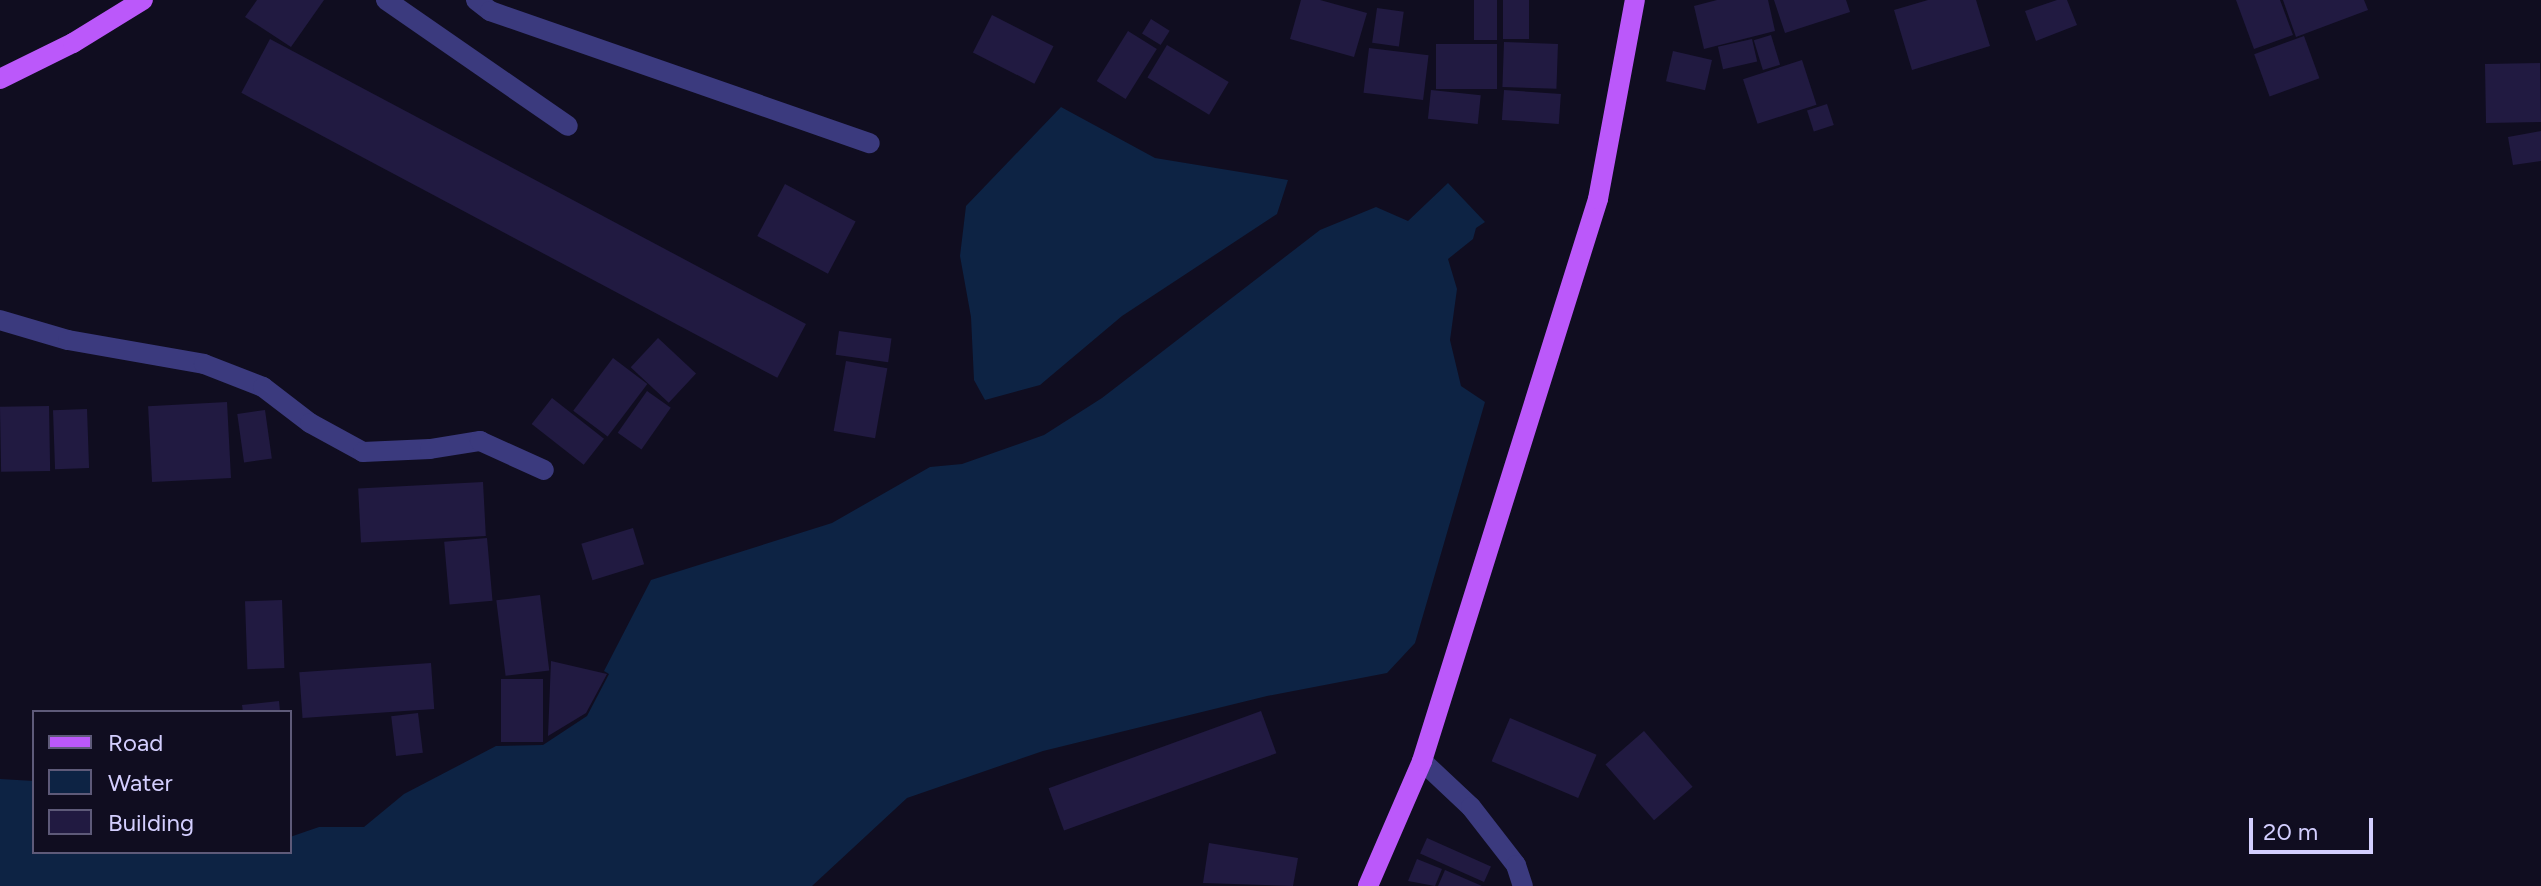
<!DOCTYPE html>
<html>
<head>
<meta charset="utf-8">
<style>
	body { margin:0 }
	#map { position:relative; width:2541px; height:886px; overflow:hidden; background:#100d20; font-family:Figtree,sans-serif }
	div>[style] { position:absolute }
	.water>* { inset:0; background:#0d2344 }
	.building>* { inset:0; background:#211a41; transform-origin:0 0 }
	.minor>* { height:20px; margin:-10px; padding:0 10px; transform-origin:10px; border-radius:10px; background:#3b3a7e }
	.major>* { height:20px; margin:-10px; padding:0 10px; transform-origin:10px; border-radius:10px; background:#bb58fa }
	span { translate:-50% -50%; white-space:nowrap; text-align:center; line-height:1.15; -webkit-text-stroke:8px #100d20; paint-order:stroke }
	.legend { position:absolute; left:32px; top:710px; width:260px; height:144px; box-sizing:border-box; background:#100d20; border:2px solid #5e5a79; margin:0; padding:10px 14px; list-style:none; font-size:24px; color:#d3cefe }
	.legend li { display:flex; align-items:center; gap:16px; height:40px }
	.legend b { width:40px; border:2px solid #5e5a79 }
	.scale { position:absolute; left:2249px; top:818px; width:124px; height:36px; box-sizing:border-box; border:4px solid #d3cefe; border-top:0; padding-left:10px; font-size:24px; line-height:28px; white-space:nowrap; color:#d3cefe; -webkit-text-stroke:6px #100d20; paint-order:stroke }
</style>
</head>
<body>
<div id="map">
	<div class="water">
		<div style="clip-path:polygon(1061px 107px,1155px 158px,1288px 180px,1277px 214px,1122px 316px,1040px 385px,985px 400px,974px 380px,971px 317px,960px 256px,966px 206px)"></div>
		<div style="clip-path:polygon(1448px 183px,1485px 222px,1476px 228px,1473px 239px,1448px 259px,1457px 289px,1450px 340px,1461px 386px,1485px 402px,1415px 643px,1387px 673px,1267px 696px,1043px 751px,907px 798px,812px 886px,0 886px,0 779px,34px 781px,34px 852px,290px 852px,290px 837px,319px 827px,364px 827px,404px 794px,496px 746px,543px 745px,587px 716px,609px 674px,604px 671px,651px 580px,832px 523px,930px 467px,962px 464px,1044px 435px,1102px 398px,1320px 230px,1376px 207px,1408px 221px)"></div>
	</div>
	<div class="building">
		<div style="clip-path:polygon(257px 0,324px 0,291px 47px,245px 17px)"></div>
		<div style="clip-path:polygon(1301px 0,1320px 0,1367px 13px,1354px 57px,1290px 39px)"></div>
		<div style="left:1474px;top:0;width:23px;height:40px"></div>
		<div style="left:1503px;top:0;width:26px;height:39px"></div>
		<div style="clip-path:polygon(1717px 0,1768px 0,1775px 31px,1704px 49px,1694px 6px)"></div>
		<div style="clip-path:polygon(1774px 0,1846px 0,1850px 12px,1785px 33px)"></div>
		<div style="clip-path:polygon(1928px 0,1976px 0,1990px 46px,1912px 70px,1894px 10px)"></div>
		<div style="clip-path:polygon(2057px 0,2067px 0,2077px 25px,2036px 41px,2025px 11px)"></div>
		<div style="clip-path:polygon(2236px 0,2280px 0,2293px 35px,2254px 49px)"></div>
		<div style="clip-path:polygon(2283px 0,2364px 0,2368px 10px,2296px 37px)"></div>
		<div style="left:1377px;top:8px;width:27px;height:35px;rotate:8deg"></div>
		<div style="left:992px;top:15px;width:69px;height:42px;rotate:27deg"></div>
		<div style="left:1151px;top:19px;width:22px;height:17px;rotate:32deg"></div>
		<div style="left:1128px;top:31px;width:34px;height:59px;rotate:32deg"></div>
		<div style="left:1771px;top:35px;width:31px;height:18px;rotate:73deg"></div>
		<div style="left:2304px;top:36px;width:45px;height:53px;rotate:70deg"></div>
		<div style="left:270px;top:39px;width:607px;height:61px;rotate:28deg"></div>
		<div style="left:1752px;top:39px;width:23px;height:35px;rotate:77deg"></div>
		<div style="left:1504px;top:42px;width:54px;height:45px;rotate:2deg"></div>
		<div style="left:1436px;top:44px;width:61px;height:45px"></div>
		<div style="left:1167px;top:45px;width:72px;height:38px;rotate:31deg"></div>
		<div style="left:1369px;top:48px;width:60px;height:45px;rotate:7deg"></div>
		<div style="left:1673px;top:51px;width:40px;height:31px;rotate:13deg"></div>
		<div style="left:1802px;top:60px;width:47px;height:62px;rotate:72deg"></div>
		<div style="left:2540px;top:63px;width:59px;height:55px;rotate:89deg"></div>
		<div style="left:1431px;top:90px;width:50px;height:29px;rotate:6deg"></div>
		<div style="left:1504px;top:90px;width:57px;height:30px;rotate:4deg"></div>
		<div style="left:1827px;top:104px;width:22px;height:21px;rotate:72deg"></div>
		<div style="clip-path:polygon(2541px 131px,2541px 161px,2513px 165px,2508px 137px)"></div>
		<div style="left:785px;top:184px;width:80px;height:59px;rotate:28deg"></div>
		<div style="left:839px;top:331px;width:53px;height:24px;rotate:8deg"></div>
		<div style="left:658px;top:338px;width:52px;height:40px;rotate:43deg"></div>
		<div style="left:613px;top:358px;width:43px;height:66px;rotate:37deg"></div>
		<div style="left:846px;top:361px;width:42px;height:71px;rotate:10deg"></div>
		<div style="left:647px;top:391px;width:29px;height:51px;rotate:35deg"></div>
		<div style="left:552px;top:398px;width:66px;height:33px;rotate:38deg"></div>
		<div style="left:227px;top:402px;width:76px;height:79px;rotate:87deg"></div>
		<div style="left:49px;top:406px;width:65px;height:49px;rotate:89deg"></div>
		<div style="left:87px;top:409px;width:59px;height:34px;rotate:88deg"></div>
		<div style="left:265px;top:410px;width:49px;height:28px;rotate:82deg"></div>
		<div style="left:483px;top:482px;width:54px;height:125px;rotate:87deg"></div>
		<div style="left:633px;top:528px;width:38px;height:54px;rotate:73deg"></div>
		<div style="left:487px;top:538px;width:63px;height:43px;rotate:85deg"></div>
		<div style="left:540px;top:595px;width:76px;height:44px;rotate:83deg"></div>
		<div style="left:282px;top:600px;width:68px;height:37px;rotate:88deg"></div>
		<div style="clip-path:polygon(551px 661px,607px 674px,586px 713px,548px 736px)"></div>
		<div style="left:431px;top:663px;width:46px;height:132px;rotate:86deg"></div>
		<div style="left:501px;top:679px;width:42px;height:63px"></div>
		<div style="clip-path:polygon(279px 701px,280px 712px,243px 712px,242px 705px)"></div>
		<div style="left:1261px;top:711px;width:45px;height:226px;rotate:70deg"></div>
		<div style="left:418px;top:713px;width:40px;height:27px;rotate:83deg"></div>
		<div style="left:1510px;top:718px;width:94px;height:47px;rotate:23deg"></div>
		<div style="left:1644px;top:731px;width:74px;height:51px;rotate:49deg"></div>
		<div style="left:1427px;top:838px;width:70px;height:17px;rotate:24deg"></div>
		<div style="clip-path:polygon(1209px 843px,1298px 858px,1293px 886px,1203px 883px)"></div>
		<div style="clip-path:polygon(1417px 859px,1442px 869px,1435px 886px,1408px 881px)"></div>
		<div style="clip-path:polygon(1445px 870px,1482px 886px,1438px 886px)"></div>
	</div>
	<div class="minor">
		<div style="left:386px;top:0;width:221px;rotate:34.7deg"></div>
		<div style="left:476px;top:0;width:18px;rotate:38deg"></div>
		<div style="left:490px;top:11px;width:402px;rotate:19.2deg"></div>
		<div style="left:0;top:320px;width:71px;rotate:16.4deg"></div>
		<div style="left:68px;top:340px;width:138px;rotate:10deg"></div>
		<div style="left:204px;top:364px;width:63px;rotate:21.3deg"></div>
		<div style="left:263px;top:387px;width:59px;rotate:37.5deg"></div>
		<div style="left:310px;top:423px;width:60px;rotate:28.7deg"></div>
		<div style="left:363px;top:452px;width:67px;rotate:-2.6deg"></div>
		<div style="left:430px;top:449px;width:51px;rotate:-9.1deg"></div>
		<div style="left:480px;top:441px;width:70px;rotate:24.4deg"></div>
		<div style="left:1422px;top:761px;width:67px;rotate:43.2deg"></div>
		<div style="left:1471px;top:807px;width:73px;rotate:52.2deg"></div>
		<div style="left:1516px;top:865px;width:22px;rotate:72deg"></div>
	</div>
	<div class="major">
		<div style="left:0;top:79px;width:81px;rotate:-26.3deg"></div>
		<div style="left:73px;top:43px;width:82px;rotate:-31.6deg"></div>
		<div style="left:1368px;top:886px;width:136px;rotate:-66.6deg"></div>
		<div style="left:1422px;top:761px;width:589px;rotate:-72.61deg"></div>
		<div style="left:1598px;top:199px;width:202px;rotate:-79.5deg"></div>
	</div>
	<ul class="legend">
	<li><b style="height:10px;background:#bb58fa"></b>Road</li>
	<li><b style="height:22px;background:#0d2344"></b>Water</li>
	<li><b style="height:22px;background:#211a41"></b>Building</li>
	</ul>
	<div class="scale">20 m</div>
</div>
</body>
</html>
